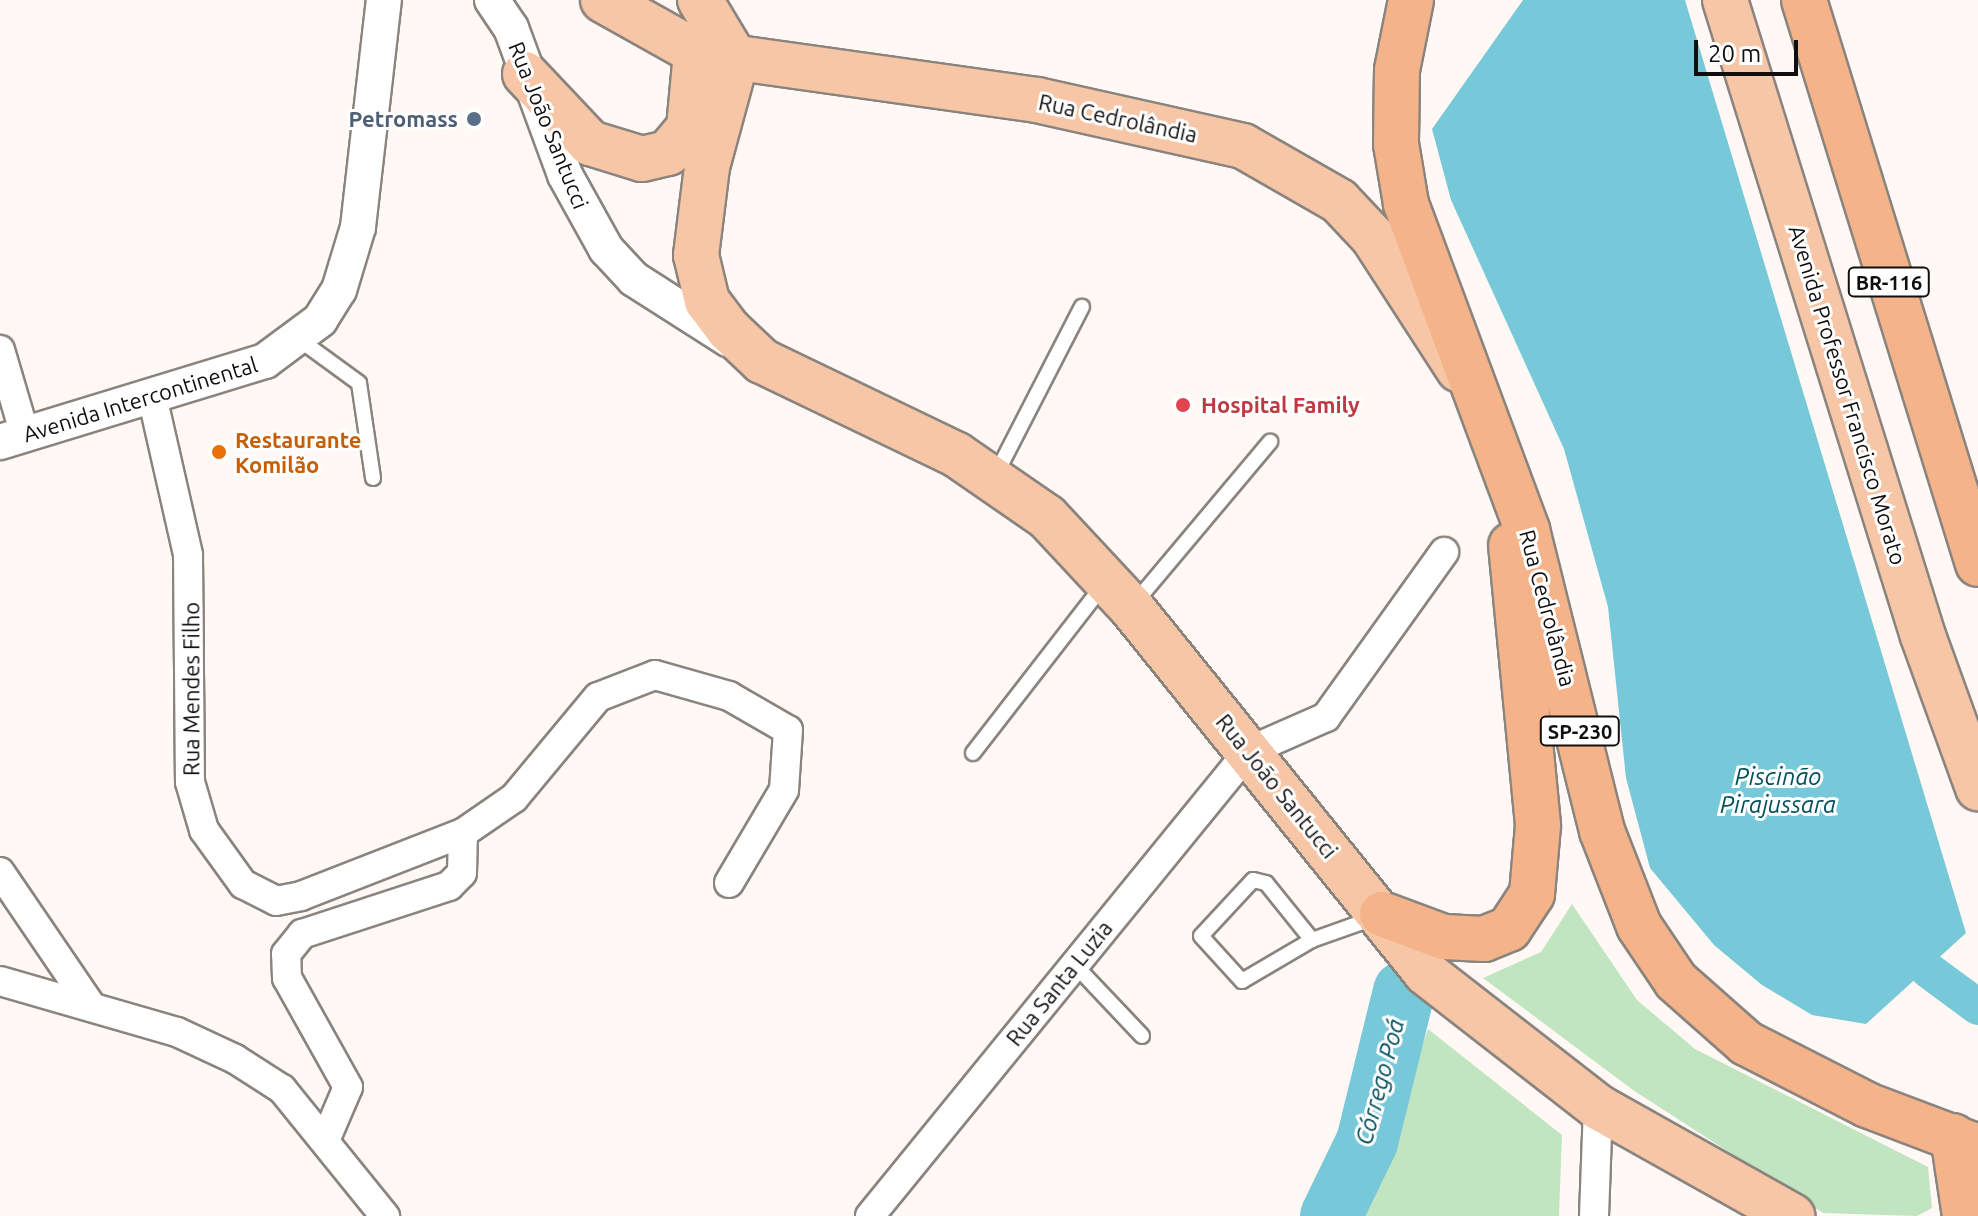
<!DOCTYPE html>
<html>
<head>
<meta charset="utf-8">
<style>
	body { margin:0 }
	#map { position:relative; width:1978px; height:1216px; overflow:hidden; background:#fff8f4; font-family:Ubuntu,sans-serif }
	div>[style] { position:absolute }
	.green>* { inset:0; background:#c0e5c0 }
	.water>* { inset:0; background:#77c8d9 }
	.canal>* { height:36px; margin:-18px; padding:0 18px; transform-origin:18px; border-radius:18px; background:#77c8d9 }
	.river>* { height:62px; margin:-31px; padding:0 31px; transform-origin:31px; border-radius:31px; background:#77c8d9 }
	.roads { filter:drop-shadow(2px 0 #8a847f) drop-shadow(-2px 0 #8a847f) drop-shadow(0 2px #8a847f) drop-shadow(0 -2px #8a847f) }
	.service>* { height:14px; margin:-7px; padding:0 7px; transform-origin:7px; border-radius:7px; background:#fff }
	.minor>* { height:28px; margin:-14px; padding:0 14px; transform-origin:14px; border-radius:14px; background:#fff }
	.tertiary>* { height:34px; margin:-17px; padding:0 17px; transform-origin:17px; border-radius:17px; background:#fff }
	.primary>* { height:44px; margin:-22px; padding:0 22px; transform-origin:22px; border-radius:22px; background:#f7c6a6 }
	.trunk>* { height:44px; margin:-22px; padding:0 22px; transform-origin:22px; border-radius:22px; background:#f4b388 }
	.dots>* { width:22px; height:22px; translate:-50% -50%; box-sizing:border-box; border:4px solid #fff; border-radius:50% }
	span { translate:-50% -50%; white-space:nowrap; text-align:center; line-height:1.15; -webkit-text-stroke:6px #fff; paint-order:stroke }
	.shield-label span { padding:2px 6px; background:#fff; border:2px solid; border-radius:6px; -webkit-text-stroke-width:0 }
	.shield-label { font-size:20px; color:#110f0d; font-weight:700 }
	.street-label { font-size:22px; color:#110f0d }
	.service-label { font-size:22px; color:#4e5e75; font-weight:700 }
	.right { translate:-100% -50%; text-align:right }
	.health-label { font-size:22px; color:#be3a42; font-weight:700 }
	.left { translate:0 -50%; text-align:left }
	.food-label { font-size:22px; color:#c56008; font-weight:700 }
	.water-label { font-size:24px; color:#03505c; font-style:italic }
	.scale { position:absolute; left:1694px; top:40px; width:104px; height:36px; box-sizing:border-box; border:4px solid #110f0d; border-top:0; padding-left:10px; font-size:24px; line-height:28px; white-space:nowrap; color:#110f0d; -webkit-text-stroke:6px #fff; paint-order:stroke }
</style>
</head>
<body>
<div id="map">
	<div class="green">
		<div style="clip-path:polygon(1572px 904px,1637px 1000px,1695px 1049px,1928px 1167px,1932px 1208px,1917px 1216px,1823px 1213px,1633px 1090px,1483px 978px,1541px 952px)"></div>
		<div style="clip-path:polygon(1428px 1029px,1562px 1135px,1559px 1216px,1363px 1216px)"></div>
	</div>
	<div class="water">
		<div style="clip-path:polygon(1523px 0,1685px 0,1966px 933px,1866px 1024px,1812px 1015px,1762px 985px,1714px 945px,1650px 868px,1626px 778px,1608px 607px,1564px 449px,1451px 200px,1432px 129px)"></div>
	</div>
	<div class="canal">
		<div style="left:1928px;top:970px;width:62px;rotate:36.5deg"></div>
	</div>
	<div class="river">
		<div style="left:1331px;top:1216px;width:82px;rotate:-64.1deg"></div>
		<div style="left:1367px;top:1142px;width:155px;rotate:-76.2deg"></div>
	</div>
	<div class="roads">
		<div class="service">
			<div style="left:300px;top:340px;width:73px;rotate:36.1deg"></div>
			<div style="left:359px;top:383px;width:96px;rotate:81.6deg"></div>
			<div style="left:996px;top:474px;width:188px;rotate:-62.8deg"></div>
			<div style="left:1134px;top:604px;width:212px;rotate:-50deg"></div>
			<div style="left:973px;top:753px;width:215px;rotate:-52.2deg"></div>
			<div style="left:1312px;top:940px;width:73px;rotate:-128.9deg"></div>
			<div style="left:1266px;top:883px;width:13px;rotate:-167deg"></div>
			<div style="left:1253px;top:880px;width:76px;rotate:132.9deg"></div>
			<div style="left:1201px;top:936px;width:61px;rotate:47.7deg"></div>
			<div style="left:1242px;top:981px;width:81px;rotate:-30.4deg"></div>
			<div style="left:1312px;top:940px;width:66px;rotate:-19.5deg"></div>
			<div style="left:1074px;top:964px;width:99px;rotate:46.6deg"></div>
		</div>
		<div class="minor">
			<div style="left:0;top:350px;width:89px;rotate:73.6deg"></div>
			<div style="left:152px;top:396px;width:163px;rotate:77.2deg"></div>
			<div style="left:188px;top:555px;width:227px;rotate:89.5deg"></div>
			<div style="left:190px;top:782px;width:50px;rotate:73.7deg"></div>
			<div style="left:204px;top:830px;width:67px;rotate:54.2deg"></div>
			<div style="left:243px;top:884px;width:37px;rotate:27deg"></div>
			<div style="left:276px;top:901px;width:25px;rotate:-11deg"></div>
			<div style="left:301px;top:896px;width:174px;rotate:-21.3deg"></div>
			<div style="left:463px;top:833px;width:62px;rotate:-34.5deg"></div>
			<div style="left:514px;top:798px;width:131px;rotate:-50.3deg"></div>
			<div style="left:598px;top:697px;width:61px;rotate:-21.1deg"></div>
			<div style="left:655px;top:675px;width:77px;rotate:15.8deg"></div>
			<div style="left:729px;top:696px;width:68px;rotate:30deg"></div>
			<div style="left:788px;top:730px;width:60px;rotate:93.8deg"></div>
			<div style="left:784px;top:790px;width:108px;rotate:120.6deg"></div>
			<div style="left:0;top:872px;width:162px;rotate:55.8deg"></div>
			<div style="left:0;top:981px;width:184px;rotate:16.1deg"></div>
			<div style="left:177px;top:1032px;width:64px;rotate:25deg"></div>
			<div style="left:235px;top:1059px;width:56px;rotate:32.6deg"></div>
			<div style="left:282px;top:1089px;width:164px;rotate:51deg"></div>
			<div style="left:327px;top:1136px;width:53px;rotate:-66.8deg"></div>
			<div style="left:348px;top:1087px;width:125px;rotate:-119.2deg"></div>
			<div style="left:287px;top:978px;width:24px;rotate:-92deg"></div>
			<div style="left:286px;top:954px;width:26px;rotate:-51deg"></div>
			<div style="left:302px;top:934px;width:155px;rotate:-18.1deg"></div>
			<div style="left:449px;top:886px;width:18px;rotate:-45deg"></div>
			<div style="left:462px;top:873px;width:40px;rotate:-88.6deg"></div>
			<div style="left:870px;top:1216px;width:600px;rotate:-50.82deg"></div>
			<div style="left:1249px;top:751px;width:84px;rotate:-23.8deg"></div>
			<div style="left:1326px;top:717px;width:203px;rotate:-54.4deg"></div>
			<div style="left:1594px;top:1216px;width:109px;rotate:-87.9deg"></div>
		</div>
		<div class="tertiary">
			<div style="left:492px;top:0;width:34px;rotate:56deg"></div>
			<div style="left:511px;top:28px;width:157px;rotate:69.8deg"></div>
			<div style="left:565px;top:175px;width:85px;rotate:61deg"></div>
			<div style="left:606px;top:249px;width:41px;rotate:47deg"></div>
			<div style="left:634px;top:279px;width:112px;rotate:32.6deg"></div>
			<div style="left:0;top:442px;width:277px;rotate:-17deg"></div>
			<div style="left:265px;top:361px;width:69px;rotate:-36.7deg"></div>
			<div style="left:320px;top:320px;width:36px;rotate:-58deg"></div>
			<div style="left:339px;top:290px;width:66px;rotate:-73.2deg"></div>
			<div style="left:358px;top:227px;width:228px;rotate:-83.5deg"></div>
		</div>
		<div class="primary">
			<div style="left:603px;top:0;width:107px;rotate:29.2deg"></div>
			<div style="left:696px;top:52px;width:344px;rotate:8deg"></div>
			<div style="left:1037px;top:100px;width:211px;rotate:12.6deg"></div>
			<div style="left:1243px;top:146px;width:111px;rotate:29.8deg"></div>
			<div style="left:1339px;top:201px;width:50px;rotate:46.6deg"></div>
			<div style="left:1373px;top:237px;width:158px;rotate:57.1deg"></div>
			<div style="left:700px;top:0;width:70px;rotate:59deg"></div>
			<div style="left:1725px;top:0;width:666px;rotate:72.71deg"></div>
			<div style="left:1923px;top:636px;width:162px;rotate:70.1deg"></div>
			<div style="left:736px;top:60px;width:111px;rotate:105.2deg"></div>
			<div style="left:707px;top:167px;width:89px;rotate:97.1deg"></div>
			<div style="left:696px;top:255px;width:47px;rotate:76.6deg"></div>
			<div style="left:707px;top:301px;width:35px;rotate:53deg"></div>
			<div style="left:728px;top:329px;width:47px;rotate:43.3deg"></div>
			<div style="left:762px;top:361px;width:216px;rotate:25.7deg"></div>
			<div style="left:957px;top:455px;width:109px;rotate:34.6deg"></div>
			<div style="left:1047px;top:517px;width:123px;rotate:47deg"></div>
			<div style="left:1131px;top:607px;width:470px;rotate:51.1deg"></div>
			<div style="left:1426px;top:973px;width:218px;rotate:37.9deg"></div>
			<div style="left:1598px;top:1107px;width:223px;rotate:29.3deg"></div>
			<div style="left:525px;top:74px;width:95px;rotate:46.7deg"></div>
			<div style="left:590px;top:143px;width:54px;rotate:17.1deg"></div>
			<div style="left:642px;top:159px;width:27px;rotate:-13deg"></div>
			<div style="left:668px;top:153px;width:33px;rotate:-50deg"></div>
			<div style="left:689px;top:128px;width:76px;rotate:-84.7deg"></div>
		</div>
		<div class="trunk">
			<div style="left:1411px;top:0;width:71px;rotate:101.3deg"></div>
			<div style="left:1397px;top:70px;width:74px;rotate:90.8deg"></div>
			<div style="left:1396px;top:144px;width:61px;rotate:80.5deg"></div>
			<div style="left:1406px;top:204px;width:348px;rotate:69.6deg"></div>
			<div style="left:1527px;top:530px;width:310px;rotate:76deg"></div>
			<div style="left:1602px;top:831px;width:102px;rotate:68.7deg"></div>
			<div style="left:1639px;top:926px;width:66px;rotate:56.1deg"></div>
			<div style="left:1676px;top:981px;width:94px;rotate:41.5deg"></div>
			<div style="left:1746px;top:1043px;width:136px;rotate:27.1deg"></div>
			<div style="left:1867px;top:1105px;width:119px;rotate:20.7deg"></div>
			<div style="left:1804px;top:0;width:590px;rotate:72.85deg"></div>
			<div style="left:1382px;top:914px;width:66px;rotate:20.4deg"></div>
			<div style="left:1444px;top:937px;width:40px;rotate:2.9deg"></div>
			<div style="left:1484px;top:939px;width:27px;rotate:-22deg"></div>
			<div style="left:1509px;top:929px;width:42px;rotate:-56.7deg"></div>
			<div style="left:1532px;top:894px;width:69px;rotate:-85deg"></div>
			<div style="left:1538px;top:825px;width:281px;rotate:-95.5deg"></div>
			<div style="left:1953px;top:1136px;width:81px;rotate:81.5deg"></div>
		</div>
	</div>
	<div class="dots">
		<div style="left:474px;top:119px;background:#5c6f8a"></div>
		<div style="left:1183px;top:405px;background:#e0444e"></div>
		<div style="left:219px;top:452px;background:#e8710a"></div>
	</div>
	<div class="shield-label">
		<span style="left:1889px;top:282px">BR-116</span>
		<span style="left:1580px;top:731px">SP-230</span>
	</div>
	<div class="street-label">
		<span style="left:1118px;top:118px;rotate:12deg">Rua Cedrolândia</span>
		<span style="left:549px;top:125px;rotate:68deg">Rua João Santucci</span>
		<span style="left:1848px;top:395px;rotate:73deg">Avenida Professor Francisco Morato</span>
		<span style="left:140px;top:399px;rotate:-17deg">Avenida Intercontinental</span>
		<span style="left:1548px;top:608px;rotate:75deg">Rua Cedrolândia</span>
		<span style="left:191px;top:689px;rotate:-90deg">Rua Mendes Filho</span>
		<span style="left:1277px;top:786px;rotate:51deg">Rua João Santucci</span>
		<span style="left:1059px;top:983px;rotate:-51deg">Rua Santa Luzia</span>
	</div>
	<div class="service-label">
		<span class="right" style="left:458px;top:119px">Petromass</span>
	</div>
	<div class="health-label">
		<span class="left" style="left:1201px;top:405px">Hospital Family</span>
	</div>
	<div class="food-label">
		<span class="left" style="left:235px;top:452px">Restaurante<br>Komilão</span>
	</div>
	<div class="water-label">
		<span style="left:1778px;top:791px">Piscinão<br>Pirajussara</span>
		<span style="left:1380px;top:1082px;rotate:-75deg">Córrego Poá</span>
	</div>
	<div class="scale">20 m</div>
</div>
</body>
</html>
